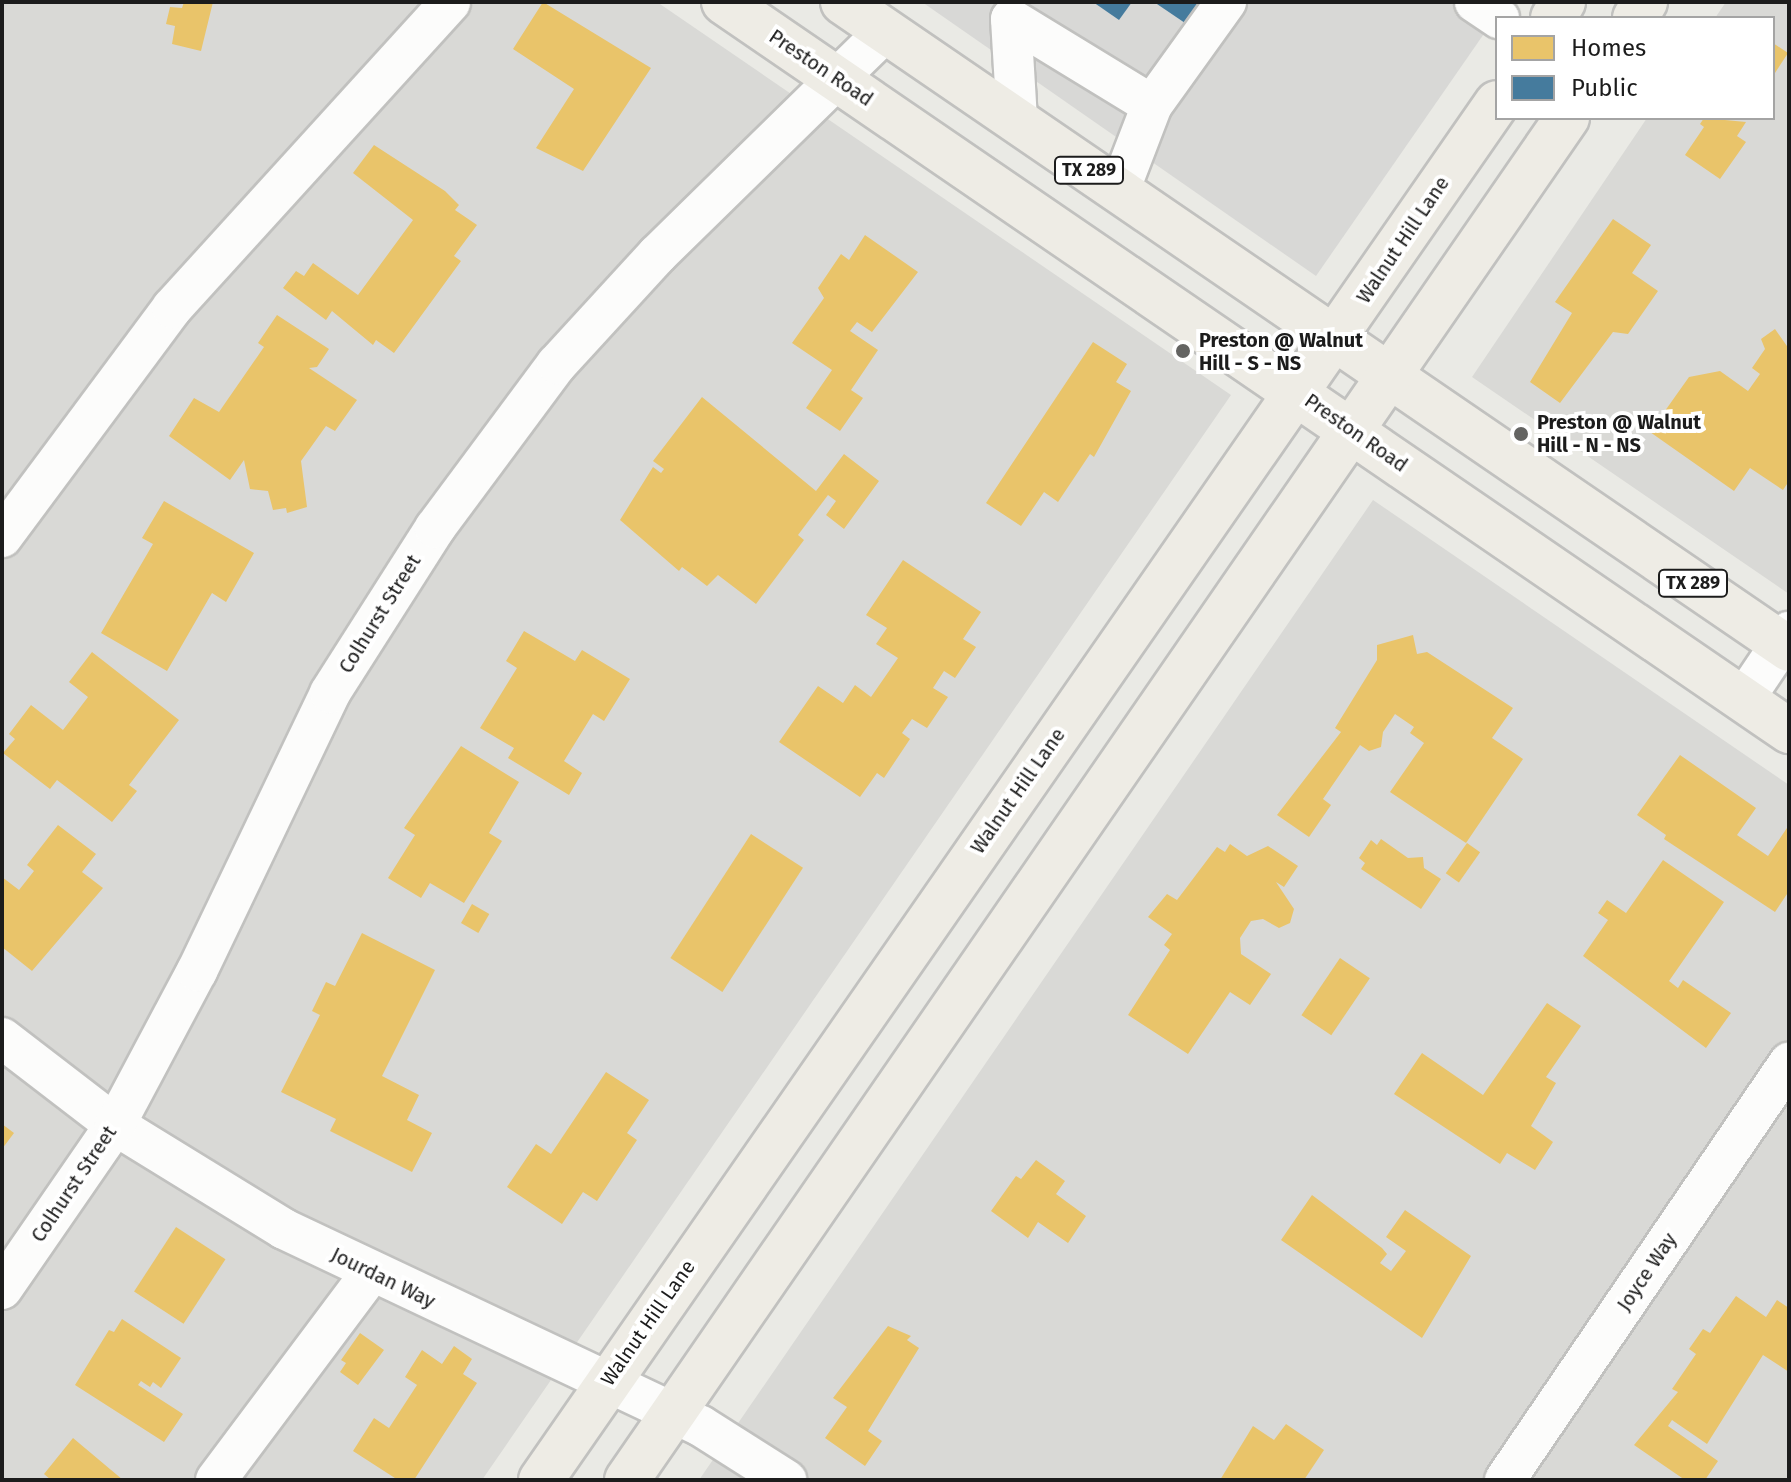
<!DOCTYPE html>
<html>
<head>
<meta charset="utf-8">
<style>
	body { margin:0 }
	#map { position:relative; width:1791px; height:1482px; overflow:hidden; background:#eaeae5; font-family:"Fira Sans",sans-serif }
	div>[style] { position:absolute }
	.residential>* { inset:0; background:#d9d9d6 }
	.religious>* { inset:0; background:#d8d8d6 }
	.homes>* { inset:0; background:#e9c46a; transform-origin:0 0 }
	.public>* { inset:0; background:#457b9d }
	.roads { filter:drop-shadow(2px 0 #c1c1bf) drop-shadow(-2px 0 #c1c1bf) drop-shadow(0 2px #c1c1bf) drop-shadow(0 -2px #c1c1bf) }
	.minor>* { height:40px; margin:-20px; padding:0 20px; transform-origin:20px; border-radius:20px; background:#fcfcfb }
	.major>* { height:44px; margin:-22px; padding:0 22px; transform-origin:22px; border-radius:22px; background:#eeece5 }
	.dots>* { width:22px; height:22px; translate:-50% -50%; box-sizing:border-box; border:4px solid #fff; border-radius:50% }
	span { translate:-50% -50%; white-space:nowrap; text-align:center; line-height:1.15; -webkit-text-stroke:8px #fff; paint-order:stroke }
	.shield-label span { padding:2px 6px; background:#fff; border:2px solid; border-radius:6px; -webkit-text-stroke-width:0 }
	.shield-label { font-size:18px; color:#1c1c1c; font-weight:700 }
	.street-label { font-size:20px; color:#1c1c1c }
	.poi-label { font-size:20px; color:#1c1c1c; font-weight:700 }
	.left { translate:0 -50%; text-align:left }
	.frame { position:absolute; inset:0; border:4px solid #1c1c1c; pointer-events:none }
	.legend { position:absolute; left:1495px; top:16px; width:280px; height:104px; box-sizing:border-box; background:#fff; border:2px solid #a4a4a4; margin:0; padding:10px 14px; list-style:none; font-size:24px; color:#1c1c1c }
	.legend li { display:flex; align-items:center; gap:16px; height:40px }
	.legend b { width:40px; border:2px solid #a4a4a4 }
</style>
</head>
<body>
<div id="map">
	<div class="residential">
		<div style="clip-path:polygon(2px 2px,657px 2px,1231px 395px,482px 1480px,2px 1480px)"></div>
		<div style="clip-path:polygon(1726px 2px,1789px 2px,1789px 594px,1472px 377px,1647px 118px,1773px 118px,1773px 18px,1715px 18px)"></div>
		<div style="clip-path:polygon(1373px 500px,1789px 785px,1789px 1480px,699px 1480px)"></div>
	</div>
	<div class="religious">
		<div style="clip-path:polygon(922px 2px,1506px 2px,1316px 276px)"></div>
	</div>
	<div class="homes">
		<div style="clip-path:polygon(184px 2px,213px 2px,201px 51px,172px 44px,175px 26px,166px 24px,170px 7px,182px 8px)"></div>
		<div style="clip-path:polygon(543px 2px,651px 68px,583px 171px,536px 148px,574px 89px,513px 49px)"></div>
		<div style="clip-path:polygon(1773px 43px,1788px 53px,1773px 76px)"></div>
		<div style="clip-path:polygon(1704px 118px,1746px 122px,1737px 136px,1746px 142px,1720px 179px,1685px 155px,1704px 127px,1700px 124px)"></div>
		<div style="clip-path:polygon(374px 145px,445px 191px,459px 205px,455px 210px,477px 225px,454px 256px,461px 261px,394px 353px,376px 340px,373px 345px,332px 311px,326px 320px,283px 288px,296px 271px,304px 276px,313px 263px,358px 295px,413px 220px,353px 173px)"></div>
		<div style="clip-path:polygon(1613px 219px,1651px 245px,1632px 273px,1658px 291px,1628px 334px,1613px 332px,1560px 403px,1530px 382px,1572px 313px,1555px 302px)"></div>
		<div style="clip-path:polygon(865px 235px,918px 272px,872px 332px,857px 322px,850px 331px,878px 350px,851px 390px,863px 398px,840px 431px,806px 408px,832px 370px,792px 343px,824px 298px,818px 288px,841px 254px,849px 260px)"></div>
		<div style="clip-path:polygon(277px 315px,329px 349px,317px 367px,309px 368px,357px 400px,335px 431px,326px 426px,301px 461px,307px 507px,287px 513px,286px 508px,273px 510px,268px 491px,250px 489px,244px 460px,230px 480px,169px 436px,194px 398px,219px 412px,264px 347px,258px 343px)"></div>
		<div style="clip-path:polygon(1775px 329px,1789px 349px,1789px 481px,1783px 490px,1750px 468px,1734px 491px,1650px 432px,1689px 377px,1720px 371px,1748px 391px,1760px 374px,1752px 368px,1765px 349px,1761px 339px)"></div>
		<div style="clip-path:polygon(1093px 342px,1127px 364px,1116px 382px,1131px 391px,1094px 457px,1090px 454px,1058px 502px,1044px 492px,1021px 526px,986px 503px)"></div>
		<div style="clip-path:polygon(702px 397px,816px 491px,844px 454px,879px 481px,844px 529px,826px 515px,836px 501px,828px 495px,798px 535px,804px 540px,756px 604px,718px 575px,707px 586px,682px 567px,679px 571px,620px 520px,653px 467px,661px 473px,664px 469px,653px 461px)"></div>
		<div style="clip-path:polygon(164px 501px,254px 553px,226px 602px,212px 593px,167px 671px,101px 633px,153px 544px,142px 538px)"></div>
		<div style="clip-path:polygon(903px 560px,981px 612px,963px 639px,976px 647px,955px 678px,944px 671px,933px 688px,948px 697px,927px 728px,912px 719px,902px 733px,910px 739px,884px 778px,877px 773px,860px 797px,779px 742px,818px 686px,843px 703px,855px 685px,871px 697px,898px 658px,876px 644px,887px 628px,866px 615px)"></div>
		<div style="clip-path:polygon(524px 631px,575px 661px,582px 650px,630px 679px,604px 721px,593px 714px,564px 761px,582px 773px,569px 795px,508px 758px,514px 748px,480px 728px,517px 668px,506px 661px)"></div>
		<div style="clip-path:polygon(1413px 635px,1417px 654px,1427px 652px,1513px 708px,1492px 738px,1523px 759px,1466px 843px,1390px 792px,1424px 743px,1410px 733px,1414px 727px,1395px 714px,1383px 732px,1381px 747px,1369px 751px,1360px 745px,1323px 799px,1331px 805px,1309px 837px,1277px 815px,1341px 732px,1335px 728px,1377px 660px,1377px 645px)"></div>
		<div style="clip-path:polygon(92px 652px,179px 720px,129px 785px,137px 791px,112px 822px,57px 780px,50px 789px,3px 753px,15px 739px,9px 734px,31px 705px,63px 730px,88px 697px,69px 682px)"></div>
		<div style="clip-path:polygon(461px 746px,519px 782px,489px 833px,502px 841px,464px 903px,430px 883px,421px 898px,388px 878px,415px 835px,404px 828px)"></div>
		<div style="clip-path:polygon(1680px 755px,1756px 808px,1737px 835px,1768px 856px,1789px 825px,1789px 891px,1775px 912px,1664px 839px,1666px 835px,1637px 815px)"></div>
		<div style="clip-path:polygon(58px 825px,96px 854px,82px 872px,103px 888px,32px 971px,2px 947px,2px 877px,19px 890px,34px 871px,27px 865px)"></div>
		<div style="left:751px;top:834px;width:62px;height:148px;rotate:33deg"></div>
		<div style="clip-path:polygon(1381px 839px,1408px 858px,1423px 857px,1424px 868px,1441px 879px,1421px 909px,1361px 869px,1365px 863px,1359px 858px,1371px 840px,1377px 845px)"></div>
		<div style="left:1467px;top:843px;width:16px;height:37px;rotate:35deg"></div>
		<div style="clip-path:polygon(1230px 844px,1247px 856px,1268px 846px,1298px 866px,1284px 887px,1276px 882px,1294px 909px,1290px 923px,1279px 928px,1263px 919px,1251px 921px,1240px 938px,1241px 954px,1271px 974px,1250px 1005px,1230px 992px,1188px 1054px,1128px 1015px,1170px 950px,1164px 945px,1172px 934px,1148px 917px,1167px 894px,1177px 900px,1217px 847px,1225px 852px)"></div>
		<div style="clip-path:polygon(1663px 860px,1724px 902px,1669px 981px,1678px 988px,1683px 980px,1731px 1013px,1706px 1048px,1583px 956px,1608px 920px,1598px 913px,1607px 900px,1626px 913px)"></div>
		<div style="left:472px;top:904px;width:20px;height:22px;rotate:30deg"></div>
		<div style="clip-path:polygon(362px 933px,435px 970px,382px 1076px,419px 1095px,407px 1120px,432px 1133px,412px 1172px,330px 1131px,336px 1119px,281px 1092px,320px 1015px,312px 1011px,326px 982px,335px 986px)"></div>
		<div style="left:1340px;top:958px;width:36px;height:69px;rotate:34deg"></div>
		<div style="clip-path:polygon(1547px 1003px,1581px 1026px,1546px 1077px,1556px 1083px,1531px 1126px,1553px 1142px,1535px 1170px,1507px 1153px,1500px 1164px,1394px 1094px,1422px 1053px,1483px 1095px)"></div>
		<div style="clip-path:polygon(606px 1072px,649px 1100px,627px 1133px,637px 1140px,597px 1201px,583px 1192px,562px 1224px,507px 1187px,536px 1144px,551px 1154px)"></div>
		<div style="clip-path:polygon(2px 1124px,14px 1133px,2px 1149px)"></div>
		<div style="clip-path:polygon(1036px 1160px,1065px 1181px,1056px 1194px,1086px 1216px,1068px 1243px,1038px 1222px,1028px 1238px,991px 1211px,1016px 1176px,1021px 1179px)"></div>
		<div style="clip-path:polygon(1312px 1195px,1382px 1248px,1387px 1254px,1380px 1263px,1391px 1271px,1406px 1251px,1386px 1237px,1405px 1210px,1471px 1256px,1422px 1338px,1281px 1240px)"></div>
		<div style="left:176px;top:1227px;width:59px;height:77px;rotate:33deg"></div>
		<div style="clip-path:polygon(1736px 1296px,1766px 1317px,1777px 1300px,1789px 1308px,1789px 1372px,1763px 1355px,1707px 1444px,1672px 1420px,1668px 1426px,1718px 1461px,1705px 1480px,1685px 1480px,1634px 1445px,1678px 1392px,1672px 1389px,1696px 1354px,1689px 1349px,1703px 1329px,1710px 1333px)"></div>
		<div style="clip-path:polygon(122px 1319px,181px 1358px,161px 1388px,153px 1382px,150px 1387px,141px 1381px,138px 1385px,183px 1414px,164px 1442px,75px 1385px,109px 1330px,114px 1332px)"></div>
		<div style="clip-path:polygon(888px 1326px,911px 1336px,907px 1340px,919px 1348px,868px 1431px,882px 1441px,865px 1466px,825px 1438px,847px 1407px,833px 1398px)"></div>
		<div style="clip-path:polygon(360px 1333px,384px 1350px,358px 1385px,340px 1372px,346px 1363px,341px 1360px)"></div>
		<div style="clip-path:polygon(454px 1346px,472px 1359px,463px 1374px,477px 1383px,414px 1480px,398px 1480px,353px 1451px,374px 1418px,389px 1428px,417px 1385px,405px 1377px,422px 1350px,442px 1364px)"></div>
		<div style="clip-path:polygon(1286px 1424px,1324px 1450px,1304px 1480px,1220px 1480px,1253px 1426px,1274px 1440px)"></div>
		<div style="clip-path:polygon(73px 1438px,123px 1480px,51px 1480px,44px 1474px)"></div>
	</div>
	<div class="public">
		<div style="clip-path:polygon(1093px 2px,1132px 2px,1119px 20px)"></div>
		<div style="clip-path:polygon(1154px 2px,1207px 2px,1216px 44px)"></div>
	</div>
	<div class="roads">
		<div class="minor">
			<div style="left:1475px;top:2px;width:29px;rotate:34deg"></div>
			<div style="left:1017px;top:120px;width:101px;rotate:-93.4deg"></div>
			<div style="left:1011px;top:19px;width:165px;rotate:31.4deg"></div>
			<div style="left:1119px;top:191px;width:92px;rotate:-69deg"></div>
			<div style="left:1152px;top:105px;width:127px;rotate:-54.3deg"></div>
			<div style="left:2px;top:537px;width:285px;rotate:-53.4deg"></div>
			<div style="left:172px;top:308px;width:413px;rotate:-47.7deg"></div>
			<div style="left:1744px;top:699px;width:81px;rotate:-56.1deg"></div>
			<div style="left:2px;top:1038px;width:143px;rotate:37.6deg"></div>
			<div style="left:115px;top:1125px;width:198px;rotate:31.6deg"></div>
			<div style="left:284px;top:1229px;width:461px;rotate:25.3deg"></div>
			<div style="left:701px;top:1426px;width:101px;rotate:32.4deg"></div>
			<div style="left:2px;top:1289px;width:199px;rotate:-55.4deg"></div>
			<div style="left:115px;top:1125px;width:174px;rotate:-62deg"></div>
			<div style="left:197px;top:971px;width:308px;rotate:-64.4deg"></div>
			<div style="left:330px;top:693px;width:196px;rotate:-57.5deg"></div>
			<div style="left:435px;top:528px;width:204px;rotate:-53.4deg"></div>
			<div style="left:557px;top:364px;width:148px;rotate:-47.5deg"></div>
			<div style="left:657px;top:255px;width:320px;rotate:-44.4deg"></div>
			<div style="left:216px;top:1480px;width:259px;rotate:-53.2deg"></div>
			<div style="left:1505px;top:1480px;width:505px;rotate:-55.74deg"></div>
		</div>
		<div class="major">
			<div style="left:724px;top:2px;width:1291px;rotate:34.39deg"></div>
			<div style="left:843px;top:2px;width:1146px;rotate:34.37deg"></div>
			<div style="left:1553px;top:18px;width:19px;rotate:-58deg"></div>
			<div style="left:1635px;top:18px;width:19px;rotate:-58deg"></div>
			<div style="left:541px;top:1480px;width:1676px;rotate:-55.23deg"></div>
			<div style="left:627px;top:1480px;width:1655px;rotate:-55.39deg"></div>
		</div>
	</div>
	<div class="dots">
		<div style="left:1183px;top:351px;background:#646462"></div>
		<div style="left:1521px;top:434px;background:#646462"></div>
	</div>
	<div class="shield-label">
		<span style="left:1089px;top:170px">TX 289</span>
		<span style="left:1693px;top:583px">TX 289</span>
	</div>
	<div class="street-label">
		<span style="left:821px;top:68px;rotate:34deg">Preston Road</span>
		<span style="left:1403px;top:240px;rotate:-56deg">Walnut Hill Lane</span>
		<span style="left:1356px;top:433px;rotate:35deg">Preston Road</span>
		<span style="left:380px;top:614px;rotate:-58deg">Colhurst Street</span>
		<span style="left:1018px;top:791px;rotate:-55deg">Walnut Hill Lane</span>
		<span style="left:74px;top:1184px;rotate:-56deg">Colhurst Street</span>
		<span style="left:1647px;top:1272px;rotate:-56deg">Joyce Way</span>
		<span style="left:383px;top:1278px;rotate:26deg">Jourdan Way</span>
		<span style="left:648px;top:1323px;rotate:-55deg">Walnut Hill Lane</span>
	</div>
	<div class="poi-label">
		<span class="left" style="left:1199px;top:352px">Preston @ Walnut<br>Hill - S - NS</span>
		<span class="left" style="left:1537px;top:434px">Preston @ Walnut<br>Hill - N - NS</span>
	</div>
	<div class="frame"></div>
	<ul class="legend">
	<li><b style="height:22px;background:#e9c46a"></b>Homes</li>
	<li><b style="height:22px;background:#457b9d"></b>Public</li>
	</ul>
</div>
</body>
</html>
